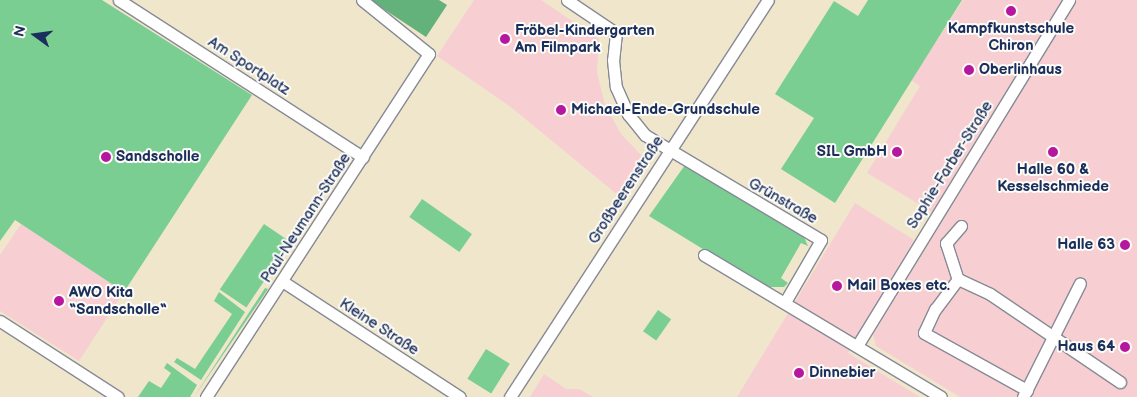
<!DOCTYPE html>
<html>
<head>
<meta charset="utf-8">
<style>
	body { margin:0 }
	#map { position:relative; width:1137px; height:397px; overflow:hidden; background:#f0e6cc; font-family:"Balsamiq Sans",sans-serif }
	div>[style] { position:absolute }
	.built>* { inset:0; background:#f7cfd2 }
	.green>* { inset:0; background:#7ace91; transform-origin:0 0 }
	.forest>* { inset:0; background:#63b17b }
	.roads { filter:drop-shadow(1px 0 #868a95) drop-shadow(-1px 0 #868a95) drop-shadow(0 1px #868a95) drop-shadow(0 -1px #868a95) }
	.minor>* { height:11px; margin:-5.5px; padding:0 5.5px; transform-origin:5.5px; border-radius:5.5px; background:#fff }
	.dots>* { width:14px; height:14px; translate:-50% -50%; box-sizing:border-box; border:2px solid #fdfcf7; border-radius:50% }
	span { translate:-50% -50%; white-space:nowrap; text-align:center; line-height:1.15; -webkit-text-stroke:4px #fdfcf7; paint-order:stroke }
	.poi-label { font-size:15px; color:#1b2f5e; font-weight:700 }
	.left { translate:0 -50%; text-align:left }
	.right { translate:-100% -50%; text-align:right }
	.street-label { font-size:15px; color:#1b2f5e }
	.north { position:absolute; left:10px; top:10px; width:50px; height:50px; -webkit-text-stroke:4px #fdfcf7; paint-order:stroke; rotate:284deg; font-size:14px; font-weight:700; line-height:20px; text-align:center; color:#1b2f5e }
	.north::after { content:''; display:block; margin:auto; width:18px; height:22px; background:#1b2f5e; clip-path:polygon(50% 0,100% 100%,50% 72%,0 100%) }
</style>
</head>
<body>
<div id="map">
	<div class="built">
		<div style="clip-path:polygon(474px 0,541px 0,599px 39px,597px 73px,605px 105px,621px 134px,644px 158px,619px 196px,512px 108px,437px 56px)"></div>
		<div style="clip-path:polygon(963px 0,1062px 0,932px 212px,867px 173px,920px 86px,911px 80px)"></div>
		<div style="clip-path:polygon(1077px 0,1137px 0,1137px 397px,960px 397px,876px 346px,873px 335px)"></div>
		<div style="clip-path:polygon(855px 203px,914px 240px,848px 353px,920px 397px,737px 397px)"></div>
		<div style="clip-path:polygon(21px 224px,124px 292px,79px 361px,0 311px,0 255px)"></div>
		<div style="clip-path:polygon(544px 374px,566px 389px,579px 389px,593px 397px,530px 397px)"></div>
	</div>
	<div class="green">
		<div style="clip-path:polygon(0 0,102px 0,252px 95px,124px 292px,15px 220px,0 241px)"></div>
		<div style="clip-path:polygon(868px 0,962px 0,835px 203px,781px 169px,814px 118px,775px 94px,834px 1px,858px 16px)"></div>
		<div style="clip-path:polygon(685px 165px,804px 237px,808px 246px,801px 243px,781px 278px,788px 283px,784px 287px,765px 287px,649px 216px)"></div>
		<div style="left:422px;top:199px;width:61px;height:22px;rotate:35deg"></div>
		<div style="left:264px;top:224px;width:32px;height:79px;rotate:34deg"></div>
		<div style="clip-path:polygon(265px 288px,268px 289px,194px 397px)"></div>
		<div style="clip-path:polygon(219px 292px,245px 312px,201px 380px,174px 362px,177px 358px,195px 369px,232px 314px,214px 301px)"></div>
		<div style="left:658px;top:310px;width:16px;height:26px;rotate:35deg"></div>
		<div style="left:486px;top:349px;width:28px;height:35px;rotate:32deg"></div>
		<div style="clip-path:polygon(167px 363px,197px 385px,190px 397px,138px 397px,149px 381px,161px 388px,171px 373px,164px 368px)"></div>
	</div>
	<div class="forest">
		<div style="clip-path:polygon(370px 0,439px 0,447px 5px,426px 37px)"></div>
	</div>
	<div class="roads">
		<div class="minor">
			<div style="left:119px;top:0;width:290px;rotate:32.8deg"></div>
			<div style="left:567px;top:0;width:59px;rotate:34deg"></div>
			<div style="left:616px;top:33px;width:27px;rotate:96deg"></div>
			<div style="left:613px;top:60px;width:27px;rotate:84deg"></div>
			<div style="left:616px;top:87px;width:30px;rotate:66deg"></div>
			<div style="left:628px;top:114px;width:27px;rotate:51deg"></div>
			<div style="left:645px;top:135px;width:205px;rotate:30.8deg"></div>
			<div style="left:821px;top:240px;width:72px;rotate:120.1deg"></div>
			<div style="left:961px;top:226px;width:23px;rotate:131deg"></div>
			<div style="left:946px;top:243px;width:38px;rotate:72deg"></div>
			<div style="left:958px;top:279px;width:35px;rotate:25deg"></div>
			<div style="left:990px;top:294px;width:157px;rotate:34.1deg"></div>
			<div style="left:704px;top:255px;width:276px;rotate:30.9deg"></div>
			<div style="left:958px;top:279px;width:38px;rotate:127deg"></div>
			<div style="left:935px;top:309px;width:26px;rotate:115deg"></div>
			<div style="left:924px;top:333px;width:118px;rotate:29deg"></div>
			<div style="left:282px;top:281px;width:212px;rotate:33.1deg"></div>
			<div style="left:0;top:321px;width:140px;rotate:32.8deg"></div>
			<div style="left:857px;top:346px;width:406px;rotate:-58.5deg"></div>
			<div style="left:206px;top:397px;width:409px;rotate:-57deg"></div>
			<div style="left:429px;top:54px;width:86px;rotate:-141.1deg"></div>
			<div style="left:510px;top:397px;width:473px;rotate:-57deg"></div>
			<div style="left:1023px;top:397px;width:127px;rotate:-63.4deg"></div>
		</div>
	</div>
	<div class="dots">
		<div style="left:1011px;top:11px;background:#b5179e"></div>
		<div style="left:505px;top:39px;background:#b5179e"></div>
		<div style="left:969px;top:70px;background:#b5179e"></div>
		<div style="left:561px;top:110px;background:#b5179e"></div>
		<div style="left:897px;top:152px;background:#b5179e"></div>
		<div style="left:1053px;top:152px;background:#b5179e"></div>
		<div style="left:106px;top:157px;background:#b5179e"></div>
		<div style="left:1125px;top:245px;background:#b5179e"></div>
		<div style="left:837px;top:286px;background:#b5179e"></div>
		<div style="left:59px;top:301px;background:#b5179e"></div>
		<div style="left:1125px;top:347px;background:#b5179e"></div>
		<div style="left:799px;top:373px;background:#b5179e"></div>
	</div>
	<div class="poi-label">
		<span style="left:1011px;top:37px">Kampfkunstschule<br>Chiron</span>
		<span class="left" style="left:515px;top:39px">Fröbel-Kindergarten<br>Am Filmpark</span>
		<span class="left" style="left:979px;top:70px">Oberlinhaus</span>
		<span class="left" style="left:571px;top:110px">Michael-Ende-Grundschule</span>
		<span class="right" style="left:887px;top:152px">SIL GmbH</span>
		<span class="left" style="left:116px;top:157px">Sandscholle</span>
		<span style="left:1053px;top:178px">Halle 60 &amp;<br>Kesselschmiede</span>
		<span class="right" style="left:1115px;top:245px">Halle 63</span>
		<span class="left" style="left:847px;top:286px">Mail Boxes etc.</span>
		<span class="left" style="left:69px;top:301px">AWO Kita<br>“Sandscholle“</span>
		<span class="right" style="left:1115px;top:347px">Haus 64</span>
		<span class="left" style="left:809px;top:373px">Dinnebier</span>
	</div>
	<div class="street-label">
		<span style="left:249px;top:66px;rotate:33deg">Am Sportplatz</span>
		<span style="left:950px;top:165px;rotate:-58deg">Sophie-Farber-Straße</span>
		<span style="left:626px;top:190px;rotate:-57deg">Großbeerenstraße</span>
		<span style="left:783px;top:201px;rotate:30deg">Grünstraße</span>
		<span style="left:306px;top:218px;rotate:-57deg">Paul-Neumann-Straße</span>
		<span style="left:379px;top:327px;rotate:33deg">Kleine Straße</span>
	</div>
	<div class="north">N</div>
</div>
</body>
</html>
